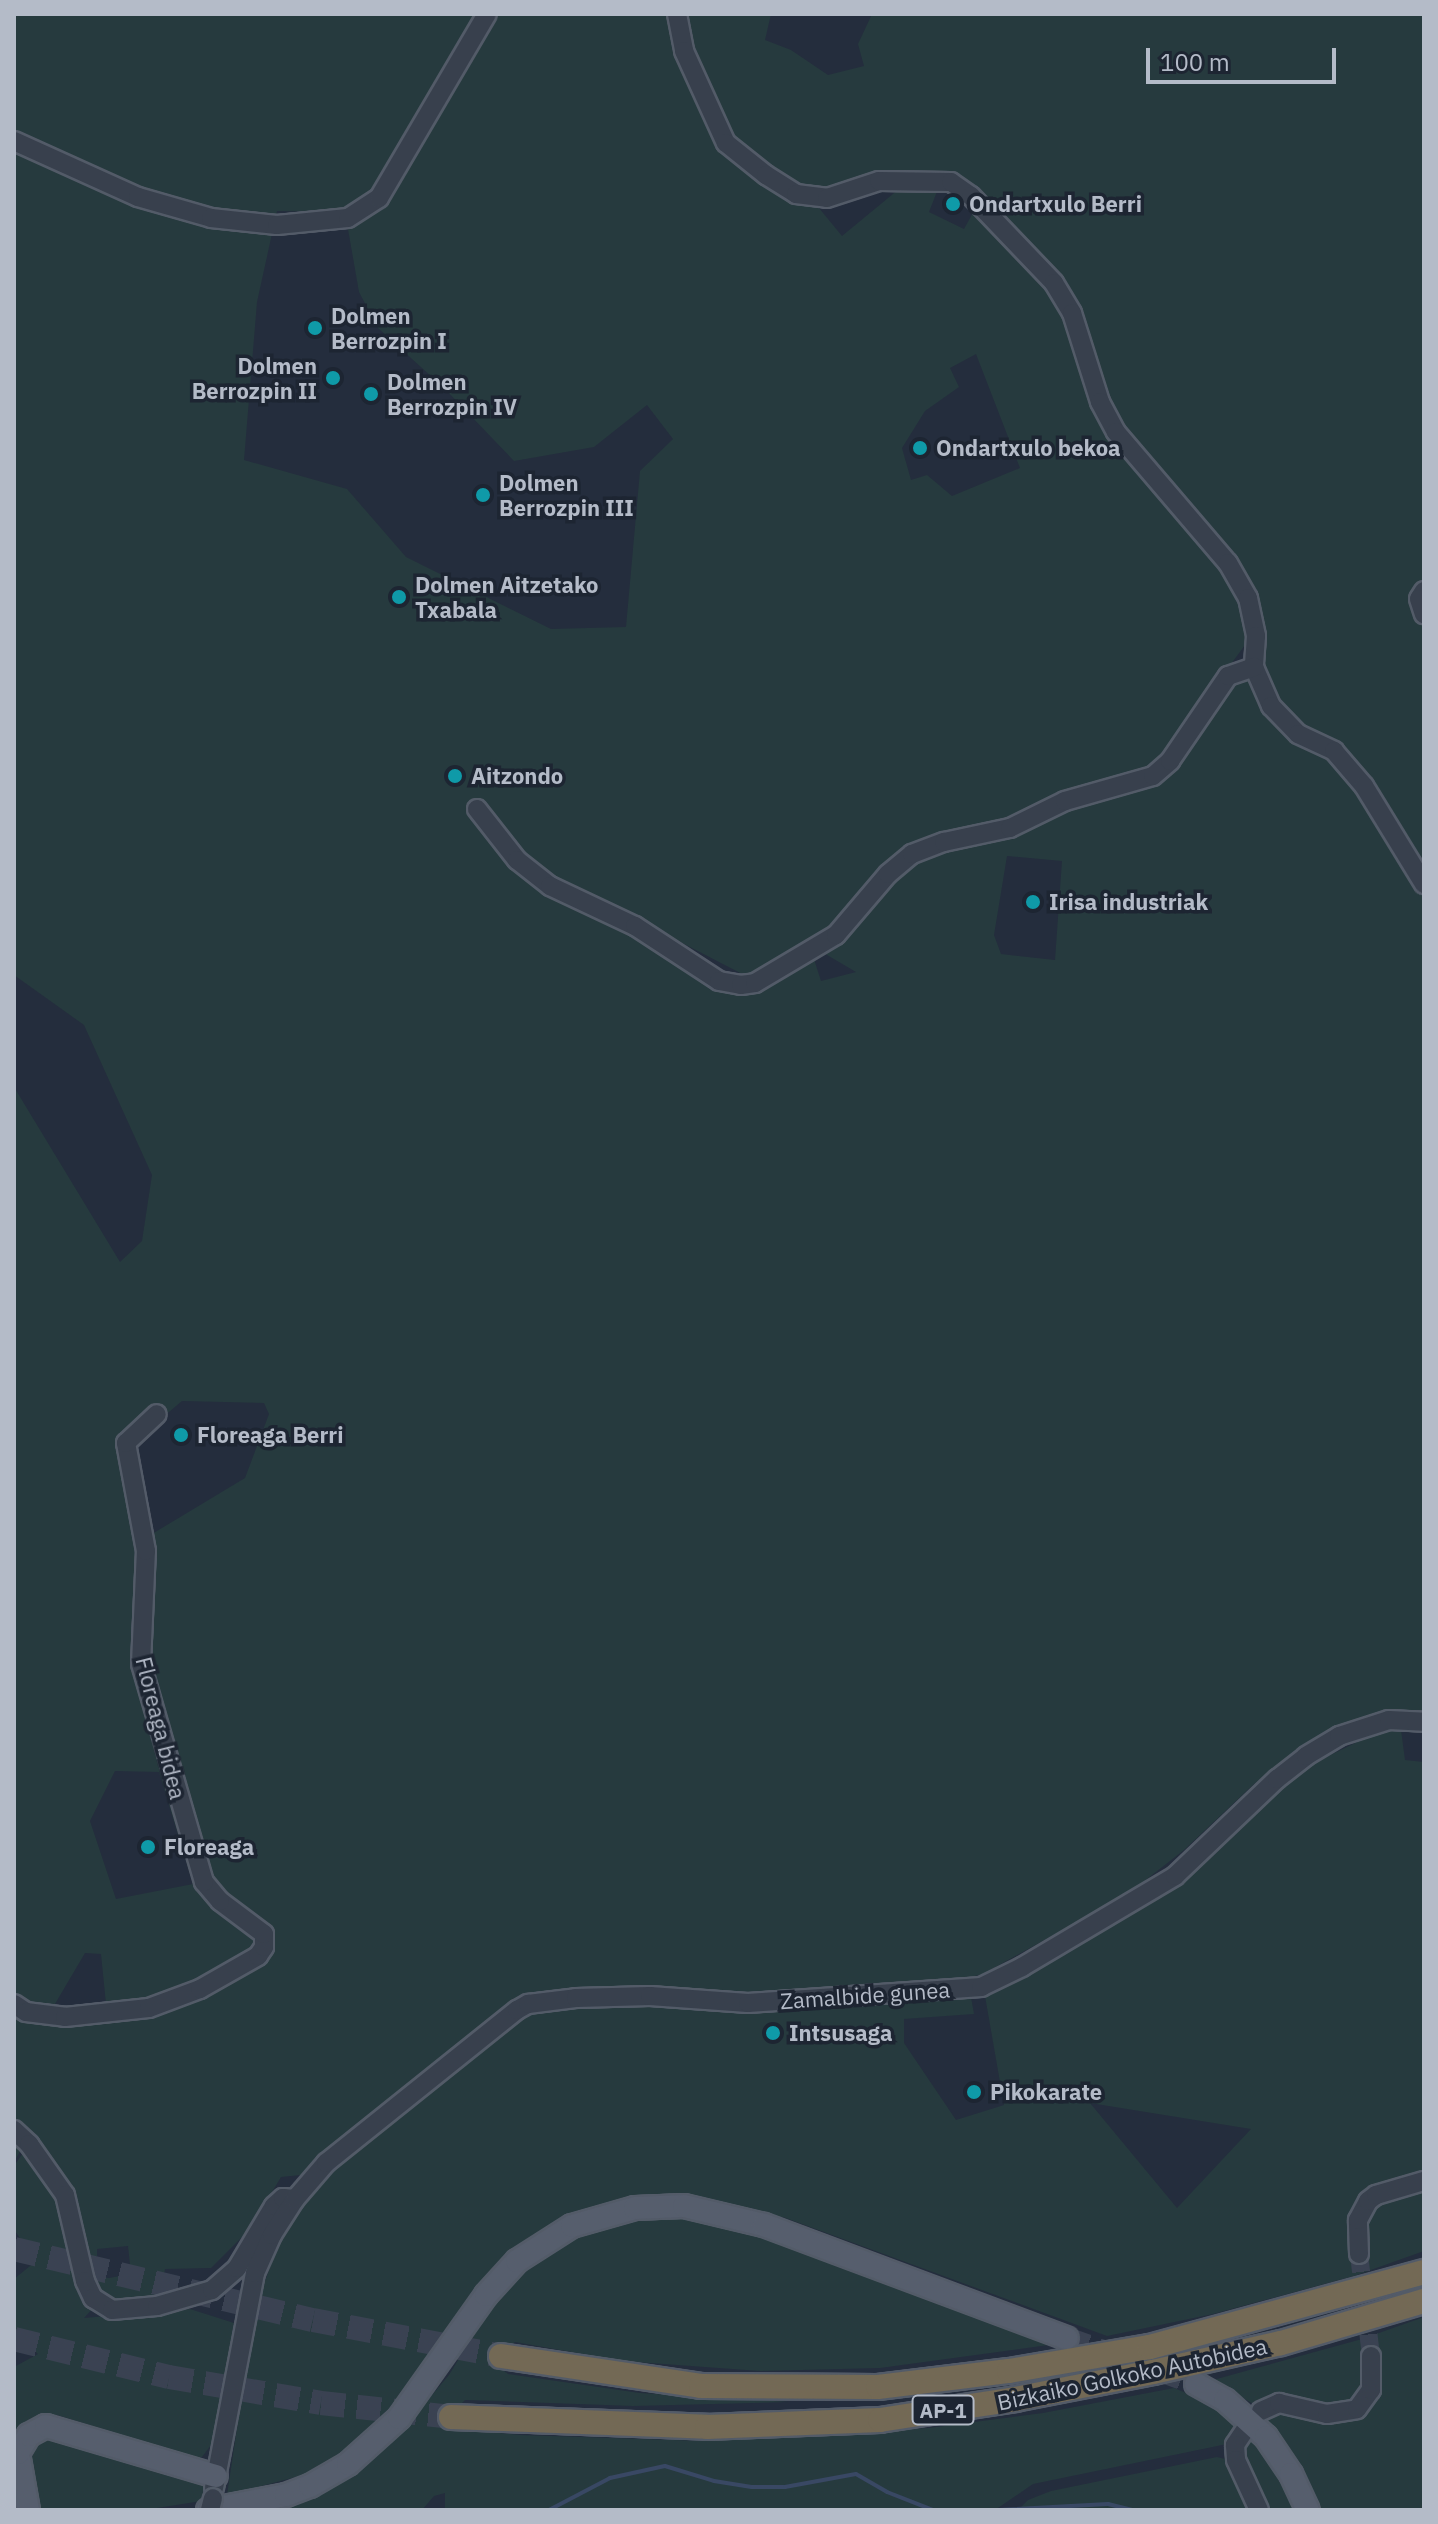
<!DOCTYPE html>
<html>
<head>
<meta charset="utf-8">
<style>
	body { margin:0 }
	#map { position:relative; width:1438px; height:2524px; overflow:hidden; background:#242d3d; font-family:"IBM Plex Sans",sans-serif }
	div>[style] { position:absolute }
	.green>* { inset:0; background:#263a3e }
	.stream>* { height:4px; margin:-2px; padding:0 2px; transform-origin:2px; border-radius:2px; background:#394864 }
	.minor-tunnel>* { height:18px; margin-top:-9px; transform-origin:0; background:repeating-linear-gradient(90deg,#3a4252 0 18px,transparent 0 27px) }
	.major-tunnel>* { height:22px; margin-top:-11px; transform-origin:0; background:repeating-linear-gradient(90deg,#3a4252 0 22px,transparent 0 33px) }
	.highway-tunnel>* { height:24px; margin-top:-12px; transform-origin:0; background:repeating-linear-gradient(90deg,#3a4252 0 24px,transparent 0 36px) }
	.roads { filter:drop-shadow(2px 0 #535b68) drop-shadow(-2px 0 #535b68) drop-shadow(0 2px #535b68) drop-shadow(0 -2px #535b68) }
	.minor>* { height:18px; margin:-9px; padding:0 9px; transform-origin:9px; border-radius:9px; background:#38404d }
	.major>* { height:22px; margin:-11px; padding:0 11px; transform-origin:11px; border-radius:11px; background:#565e6d }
	.highway>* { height:24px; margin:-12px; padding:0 12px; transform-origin:12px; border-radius:12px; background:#736955 }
	.bridges { filter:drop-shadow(2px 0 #535b68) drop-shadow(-2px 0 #535b68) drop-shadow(0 2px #535b68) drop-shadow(0 -2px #535b68) }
	.minor-bridge>* { height:18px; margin:-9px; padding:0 9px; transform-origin:9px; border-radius:9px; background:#38404d }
	.dots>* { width:22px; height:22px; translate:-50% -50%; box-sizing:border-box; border:4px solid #1d2532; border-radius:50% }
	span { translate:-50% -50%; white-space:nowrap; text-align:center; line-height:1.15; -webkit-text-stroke:7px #1d2532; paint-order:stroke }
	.shield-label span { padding:2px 6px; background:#1d2532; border:2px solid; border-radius:6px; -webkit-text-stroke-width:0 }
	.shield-label { font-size:20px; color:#b4bbc8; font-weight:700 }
	.poi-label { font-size:22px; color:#b4bbc8; font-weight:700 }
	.left { translate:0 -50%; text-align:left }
	.right { translate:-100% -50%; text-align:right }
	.street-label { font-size:22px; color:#b4bbc8 }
	.frame { position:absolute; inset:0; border:16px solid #b4bbc8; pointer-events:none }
	.scale { position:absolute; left:1146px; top:48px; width:190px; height:36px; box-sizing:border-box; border:4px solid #b4bbc8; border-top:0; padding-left:10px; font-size:24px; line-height:28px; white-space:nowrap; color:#b4bbc8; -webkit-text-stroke:6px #1d2532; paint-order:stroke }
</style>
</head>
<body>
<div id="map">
	<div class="green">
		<div style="clip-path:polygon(evenodd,14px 14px,673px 14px,719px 137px,800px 200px,819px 208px,842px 236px,899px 189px,938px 189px,929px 212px,964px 229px,975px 209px,1025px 241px,969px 185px,838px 192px,796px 187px,775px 175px,726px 132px,699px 72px,681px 14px,771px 14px,765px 40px,791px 50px,828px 75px,864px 66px,858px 44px,872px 14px,1424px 14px,1424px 1717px,1380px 1714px,1351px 1722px,1305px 1746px,1254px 1784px,1184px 1850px,1129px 1893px,983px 1974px,947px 1983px,971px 1997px,974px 2014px,904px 2019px,904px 2043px,956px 2120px,1004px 2105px,985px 1996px,1137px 1910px,1213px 1856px,1284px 1787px,1318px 1761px,1380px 1731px,1401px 1730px,1405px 1760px,1424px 1762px,1424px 2251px,1354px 2276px,1213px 2314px,1107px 2336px,783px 2217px,761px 2233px,1056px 2344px,880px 2368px,760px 2371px,622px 2361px,515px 2342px,503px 2350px,501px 2368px,508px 2374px,640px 2393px,789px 2402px,633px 2406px,465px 2400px,453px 2412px,457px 2429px,520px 2435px,704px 2441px,929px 2428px,1043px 2413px,1174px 2388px,1203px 2400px,1241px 2424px,1227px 2444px,1033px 2484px,995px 2510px,445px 2510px,445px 2493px,434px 2496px,422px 2510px,278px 2510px,314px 2497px,346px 2480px,393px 2441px,449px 2375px,492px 2304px,472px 2296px,397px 2401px,338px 2456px,307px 2474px,227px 2495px,255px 2308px,285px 2227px,319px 2180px,301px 2175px,281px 2177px,250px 2229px,211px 2268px,165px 2269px,161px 2298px,113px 2304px,102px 2301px,87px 2275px,109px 2278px,131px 2274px,128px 2246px,97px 2249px,97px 2256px,83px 2260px,29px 2136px,14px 2162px,14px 2013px,43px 2025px,108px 2024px,101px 1954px,85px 1953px,52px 2009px,22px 2000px,14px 2008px,14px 1087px,120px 1262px,142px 1241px,152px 1175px,84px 1025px,14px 975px,14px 14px,277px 211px,345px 212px,359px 292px,378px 328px,445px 389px,514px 461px,594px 447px,647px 405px,673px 439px,640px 471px,626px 627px,551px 629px,406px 557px,347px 489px,244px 460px,257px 302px,277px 211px,14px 14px,976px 354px,1020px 468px,952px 496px,927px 475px,911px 480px,902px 448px,925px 411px,959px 387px,950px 368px,976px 354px,14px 14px,1253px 590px,1262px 619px,1264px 663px,1225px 691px,1173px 743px,1245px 645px,1249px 629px,1244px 601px,1253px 590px,14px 14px,1007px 856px,1062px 861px,1055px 960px,1001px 954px,994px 935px,1007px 856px,14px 14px,551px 875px,748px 977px,810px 945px,856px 972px,821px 981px,813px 956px,729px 990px,634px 933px,544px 887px,551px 875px,14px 14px,182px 1401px,264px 1403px,269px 1414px,245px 1478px,152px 1534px,131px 1444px,182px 1401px,14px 14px,115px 1771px,159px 1772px,193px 1884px,116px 1899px,90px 1821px,115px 1771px,14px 14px,1090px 2103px,1251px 2129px,1177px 2208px,1090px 2103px)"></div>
		<div style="clip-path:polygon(25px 2150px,56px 2191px,94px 2307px,84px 2318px,190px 2309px,234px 2323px,214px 2441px,202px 2457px,195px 2458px,57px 2415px,30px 2419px,14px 2434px,14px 2367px,38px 2354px,14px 2332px,14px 2279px,35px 2262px,14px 2229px,14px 2166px)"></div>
		<div style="clip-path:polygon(1424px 2317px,1424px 2510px,1018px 2510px,1028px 2500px,1051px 2491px,1217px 2457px,1229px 2460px,1265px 2411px,1213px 2380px,1362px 2339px)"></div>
		<div style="clip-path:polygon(52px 2436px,204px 2483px,202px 2501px,144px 2510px,39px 2510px,27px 2455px,32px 2442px)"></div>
	</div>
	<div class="stream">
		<div style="left:549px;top:2510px;width:69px;rotate:-27.7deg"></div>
		<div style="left:610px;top:2478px;width:56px;rotate:-12.3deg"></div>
		<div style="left:665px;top:2466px;width:51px;rotate:17deg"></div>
		<div style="left:714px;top:2481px;width:38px;rotate:9deg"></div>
		<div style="left:752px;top:2487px;width:33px"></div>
		<div style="left:785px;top:2487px;width:72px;rotate:-10.4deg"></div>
		<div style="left:856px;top:2474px;width:36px;rotate:30deg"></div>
		<div style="left:887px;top:2492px;width:49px;rotate:21.4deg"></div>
		<div style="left:998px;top:2510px;width:110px;rotate:-3.1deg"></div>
		<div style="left:1108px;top:2504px;width:25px;rotate:14deg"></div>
	</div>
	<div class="minor-tunnel">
		<div style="left:1359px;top:2254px;width:103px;rotate:83.3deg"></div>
	</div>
	<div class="major-tunnel">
		<div style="left:1067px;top:2338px;width:137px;rotate:19.6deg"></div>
	</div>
	<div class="highway-tunnel">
		<div style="left:14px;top:2249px;width:307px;rotate:13.4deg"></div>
		<div style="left:313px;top:2320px;width:191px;rotate:10.8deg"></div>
		<div style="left:14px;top:2339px;width:160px;rotate:13.8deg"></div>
		<div style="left:169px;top:2377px;width:154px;rotate:9.7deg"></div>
		<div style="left:321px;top:2403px;width:131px;rotate:6.1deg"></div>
	</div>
	<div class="roads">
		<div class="minor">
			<div style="left:677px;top:14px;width:38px;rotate:79deg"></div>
			<div style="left:684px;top:51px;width:101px;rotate:65.5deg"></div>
			<div style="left:726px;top:143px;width:51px;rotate:38.7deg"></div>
			<div style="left:766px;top:175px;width:36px;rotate:32deg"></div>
			<div style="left:796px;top:194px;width:31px;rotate:7deg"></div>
			<div style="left:827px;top:198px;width:55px;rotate:-18.1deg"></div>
			<div style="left:879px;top:181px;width:72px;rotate:0.8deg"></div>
			<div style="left:951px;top:182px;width:24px;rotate:35deg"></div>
			<div style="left:971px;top:196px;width:120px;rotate:46.3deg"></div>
			<div style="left:1054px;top:283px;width:35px;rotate:59deg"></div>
			<div style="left:1072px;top:313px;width:93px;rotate:72.5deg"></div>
			<div style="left:1100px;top:402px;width:34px;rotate:62deg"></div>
			<div style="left:1116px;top:432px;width:172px;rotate:49.5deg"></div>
			<div style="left:1228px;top:563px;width:40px;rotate:60.3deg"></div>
			<div style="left:1248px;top:598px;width:39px;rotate:78deg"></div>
			<div style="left:1256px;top:636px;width:31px;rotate:94deg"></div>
			<div style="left:1254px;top:667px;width:43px;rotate:66.4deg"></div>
			<div style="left:1271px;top:706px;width:39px;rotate:46deg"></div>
			<div style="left:1298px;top:734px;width:40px;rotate:25deg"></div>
			<div style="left:1334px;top:751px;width:46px;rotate:49.4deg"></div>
			<div style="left:1364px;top:786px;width:115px;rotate:58.5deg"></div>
			<div style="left:14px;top:141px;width:136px;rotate:24.3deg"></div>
			<div style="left:138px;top:197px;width:76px;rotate:16deg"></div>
			<div style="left:211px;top:218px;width:66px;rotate:6.1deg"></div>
			<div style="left:277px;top:225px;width:71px;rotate:-5.6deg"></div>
			<div style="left:348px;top:218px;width:37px;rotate:-33deg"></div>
			<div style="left:379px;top:198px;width:213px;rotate:-59.6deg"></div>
			<div style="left:1424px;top:591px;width:9px;rotate:122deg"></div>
			<div style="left:1419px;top:599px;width:16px;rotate:72deg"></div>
			<div style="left:477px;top:809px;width:65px;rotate:51.9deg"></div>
			<div style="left:517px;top:860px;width:42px;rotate:38.2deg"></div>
			<div style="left:550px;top:886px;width:94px;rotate:25.2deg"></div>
			<div style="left:635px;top:926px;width:100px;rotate:33.2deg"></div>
			<div style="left:719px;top:981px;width:22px;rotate:10deg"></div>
			<div style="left:741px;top:985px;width:14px;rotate:-8deg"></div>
			<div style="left:755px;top:983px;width:94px;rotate:-30.7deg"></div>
			<div style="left:836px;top:935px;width:80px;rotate:-49.6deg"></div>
			<div style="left:888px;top:874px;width:31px;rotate:-40deg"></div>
			<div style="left:912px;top:854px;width:34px;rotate:-21deg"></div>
			<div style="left:944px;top:842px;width:67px;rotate:-12deg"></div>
			<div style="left:1010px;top:828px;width:61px;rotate:-26.1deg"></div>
			<div style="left:1065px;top:801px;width:91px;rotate:-15.9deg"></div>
			<div style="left:1153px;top:776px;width:23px;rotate:-41deg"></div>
			<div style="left:1170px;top:761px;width:103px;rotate:-55.7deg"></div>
			<div style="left:1228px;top:676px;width:28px;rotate:-19deg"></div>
			<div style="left:14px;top:2004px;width:14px;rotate:34deg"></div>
			<div style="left:26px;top:2012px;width:39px;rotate:7deg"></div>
			<div style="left:65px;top:2017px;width:84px;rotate:-6.1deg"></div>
			<div style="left:149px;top:2008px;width:54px;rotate:-20.4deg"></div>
			<div style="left:200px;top:1989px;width:67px;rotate:-29.6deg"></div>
			<div style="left:258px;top:1956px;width:11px;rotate:-56deg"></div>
			<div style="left:264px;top:1947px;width:13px;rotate:-90deg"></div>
			<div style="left:264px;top:1934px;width:55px;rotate:-143.1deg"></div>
			<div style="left:220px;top:1901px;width:25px;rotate:-130deg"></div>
			<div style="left:204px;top:1882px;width:227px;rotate:-106.1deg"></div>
			<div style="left:141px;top:1664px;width:113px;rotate:-87.5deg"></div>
			<div style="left:146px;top:1551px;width:110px;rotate:-100.5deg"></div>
			<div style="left:126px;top:1443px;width:42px;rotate:-43.1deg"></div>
			<div style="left:14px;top:2130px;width:21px;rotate:43deg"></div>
			<div style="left:29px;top:2144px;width:62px;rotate:54.8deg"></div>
			<div style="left:65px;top:2195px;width:88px;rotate:76.9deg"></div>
			<div style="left:85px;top:2281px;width:19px;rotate:65deg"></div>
			<div style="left:93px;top:2298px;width:22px;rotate:32deg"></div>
			<div style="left:112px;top:2310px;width:45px;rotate:-5.1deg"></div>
			<div style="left:157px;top:2306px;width:57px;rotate:-16.2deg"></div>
			<div style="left:212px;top:2290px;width:33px;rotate:-41deg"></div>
			<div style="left:237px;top:2268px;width:72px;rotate:-59.2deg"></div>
			<div style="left:274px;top:2206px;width:12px;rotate:-42deg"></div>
			<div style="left:283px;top:2198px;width:12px;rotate:5deg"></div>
			<div style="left:1359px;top:2254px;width:34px;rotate:-92deg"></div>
			<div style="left:1358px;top:2220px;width:21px;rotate:-62deg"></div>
			<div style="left:1368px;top:2201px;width:10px;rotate:-37deg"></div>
			<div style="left:1376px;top:2195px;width:50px;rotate:-16.3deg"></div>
			<div style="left:1261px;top:2411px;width:20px;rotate:-24deg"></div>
			<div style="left:1279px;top:2403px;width:49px;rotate:12.9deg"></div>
			<div style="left:1327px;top:2414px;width:30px;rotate:-9deg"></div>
			<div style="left:1357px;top:2409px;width:24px;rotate:-54deg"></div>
			<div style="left:1371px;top:2390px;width:34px;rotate:-90deg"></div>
			<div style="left:1247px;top:2427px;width:22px;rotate:124deg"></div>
			<div style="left:1235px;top:2445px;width:15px;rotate:86deg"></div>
			<div style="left:1236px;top:2460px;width:55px;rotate:65.3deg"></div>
			<div style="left:214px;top:2488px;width:219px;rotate:-79.2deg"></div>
			<div style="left:255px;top:2273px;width:42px;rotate:-65.9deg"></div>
			<div style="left:272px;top:2235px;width:43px;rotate:-57.4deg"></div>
			<div style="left:295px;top:2199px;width:48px;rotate:-49.3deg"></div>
			<div style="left:326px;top:2163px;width:245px;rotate:-38.7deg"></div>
			<div style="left:517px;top:2010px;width:13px;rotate:-29deg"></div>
			<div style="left:528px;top:2004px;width:48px;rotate:-7.1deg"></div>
			<div style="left:576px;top:1998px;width:74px;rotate:-1.5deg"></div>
			<div style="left:650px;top:1996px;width:98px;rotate:4.1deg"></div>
			<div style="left:748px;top:2003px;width:234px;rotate:-3.9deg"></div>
			<div style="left:981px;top:1987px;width:46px;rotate:-26deg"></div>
			<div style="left:1022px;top:1967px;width:178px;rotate:-30.7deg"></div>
			<div style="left:1175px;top:1876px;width:141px;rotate:-43.6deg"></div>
			<div style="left:1277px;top:1779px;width:37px;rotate:-38deg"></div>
			<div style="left:1306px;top:1756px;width:39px;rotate:-31deg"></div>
			<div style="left:1339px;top:1736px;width:52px;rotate:-17.7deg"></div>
			<div style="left:1389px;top:1720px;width:35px;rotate:3deg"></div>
		</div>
		<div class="major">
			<div style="left:1196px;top:2384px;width:33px;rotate:29deg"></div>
			<div style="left:1225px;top:2400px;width:55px;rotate:42.1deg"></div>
			<div style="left:1266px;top:2437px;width:45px;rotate:56deg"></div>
			<div style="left:1291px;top:2474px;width:40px;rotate:65deg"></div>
			<div style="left:28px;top:2510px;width:58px;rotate:-100deg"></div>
			<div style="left:18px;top:2453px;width:21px;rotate:-59deg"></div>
			<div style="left:29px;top:2435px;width:19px;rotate:-28deg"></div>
			<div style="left:46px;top:2426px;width:177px;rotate:16.4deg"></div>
			<div style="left:208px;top:2510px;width:79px;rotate:-10.9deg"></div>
			<div style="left:286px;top:2495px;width:26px;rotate:-21deg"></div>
			<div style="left:310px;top:2486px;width:44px;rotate:-30.1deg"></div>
			<div style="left:348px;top:2464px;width:69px;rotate:-42deg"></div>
			<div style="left:399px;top:2418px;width:151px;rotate:-54.7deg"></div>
			<div style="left:486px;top:2295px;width:46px;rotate:-47.6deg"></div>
			<div style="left:517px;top:2261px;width:65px;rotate:-32.5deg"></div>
			<div style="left:572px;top:2226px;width:66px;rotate:-15.9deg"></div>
			<div style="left:635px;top:2208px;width:49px;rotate:-2.3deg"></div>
			<div style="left:684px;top:2206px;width:82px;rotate:13.4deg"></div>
			<div style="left:764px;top:2225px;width:323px;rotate:20.5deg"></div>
		</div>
		<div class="highway">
			<div style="left:501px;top:2356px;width:202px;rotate:8.5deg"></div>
			<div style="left:701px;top:2386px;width:177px;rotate:0.3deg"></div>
			<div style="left:878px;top:2387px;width:132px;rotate:-7deg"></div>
			<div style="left:1009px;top:2371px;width:143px;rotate:-9.7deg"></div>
			<div style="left:1150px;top:2347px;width:284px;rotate:-15.3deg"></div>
			<div style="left:451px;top:2417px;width:256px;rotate:2.2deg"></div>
			<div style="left:707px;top:2427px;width:173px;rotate:-2.3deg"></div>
			<div style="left:880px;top:2420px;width:137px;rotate:-8.8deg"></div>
			<div style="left:1015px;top:2399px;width:141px;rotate:-11.1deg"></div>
			<div style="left:1153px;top:2372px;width:131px;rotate:-12.8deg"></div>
			<div style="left:1281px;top:2343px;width:149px;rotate:-16.4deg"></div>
		</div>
	</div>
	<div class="bridges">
		<div class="minor-bridge">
			<div style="left:210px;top:2510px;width:12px;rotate:-76deg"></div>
		</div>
	</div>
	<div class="dots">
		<div style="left:953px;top:204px;background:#0f9aa8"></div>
		<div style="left:315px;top:328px;background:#0f9aa8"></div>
		<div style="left:333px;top:378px;background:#0f9aa8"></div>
		<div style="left:371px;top:394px;background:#0f9aa8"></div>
		<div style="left:920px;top:448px;background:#0f9aa8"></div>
		<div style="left:483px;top:495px;background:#0f9aa8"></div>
		<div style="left:399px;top:597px;background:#0f9aa8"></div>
		<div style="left:455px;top:776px;background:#0f9aa8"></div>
		<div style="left:1033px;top:902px;background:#0f9aa8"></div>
		<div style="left:181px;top:1435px;background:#0f9aa8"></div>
		<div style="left:148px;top:1847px;background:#0f9aa8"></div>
		<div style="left:773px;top:2033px;background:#0f9aa8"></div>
		<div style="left:974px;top:2092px;background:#0f9aa8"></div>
	</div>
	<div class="shield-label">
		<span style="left:943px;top:2410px">AP-1</span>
	</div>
	<div class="poi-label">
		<span class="left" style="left:969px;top:204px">Ondartxulo Berri</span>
		<span class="left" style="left:331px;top:328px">Dolmen<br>Berrozpin I</span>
		<span class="right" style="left:317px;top:378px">Dolmen<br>Berrozpin II</span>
		<span class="left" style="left:387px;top:394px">Dolmen<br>Berrozpin IV</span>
		<span class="left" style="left:936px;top:448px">Ondartxulo bekoa</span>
		<span class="left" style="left:499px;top:495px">Dolmen<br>Berrozpin III</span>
		<span class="left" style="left:415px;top:597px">Dolmen Aitzetako<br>Txabala</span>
		<span class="left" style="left:471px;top:776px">Aitzondo</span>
		<span class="left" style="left:1049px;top:902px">Irisa industriak</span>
		<span class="left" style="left:197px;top:1435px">Floreaga Berri</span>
		<span class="left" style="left:164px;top:1847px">Floreaga</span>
		<span class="left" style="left:789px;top:2033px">Intsusaga</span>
		<span class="left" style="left:990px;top:2092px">Pikokarate</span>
	</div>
	<div class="street-label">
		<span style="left:161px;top:1728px;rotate:76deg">Floreaga bidea</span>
		<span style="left:865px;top:1995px;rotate:-4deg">Zamalbide gunea</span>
		<span style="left:1132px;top:2374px;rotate:-12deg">Bizkaiko Golkoko Autobidea</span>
	</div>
	<div class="frame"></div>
	<div class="scale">100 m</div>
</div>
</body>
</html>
